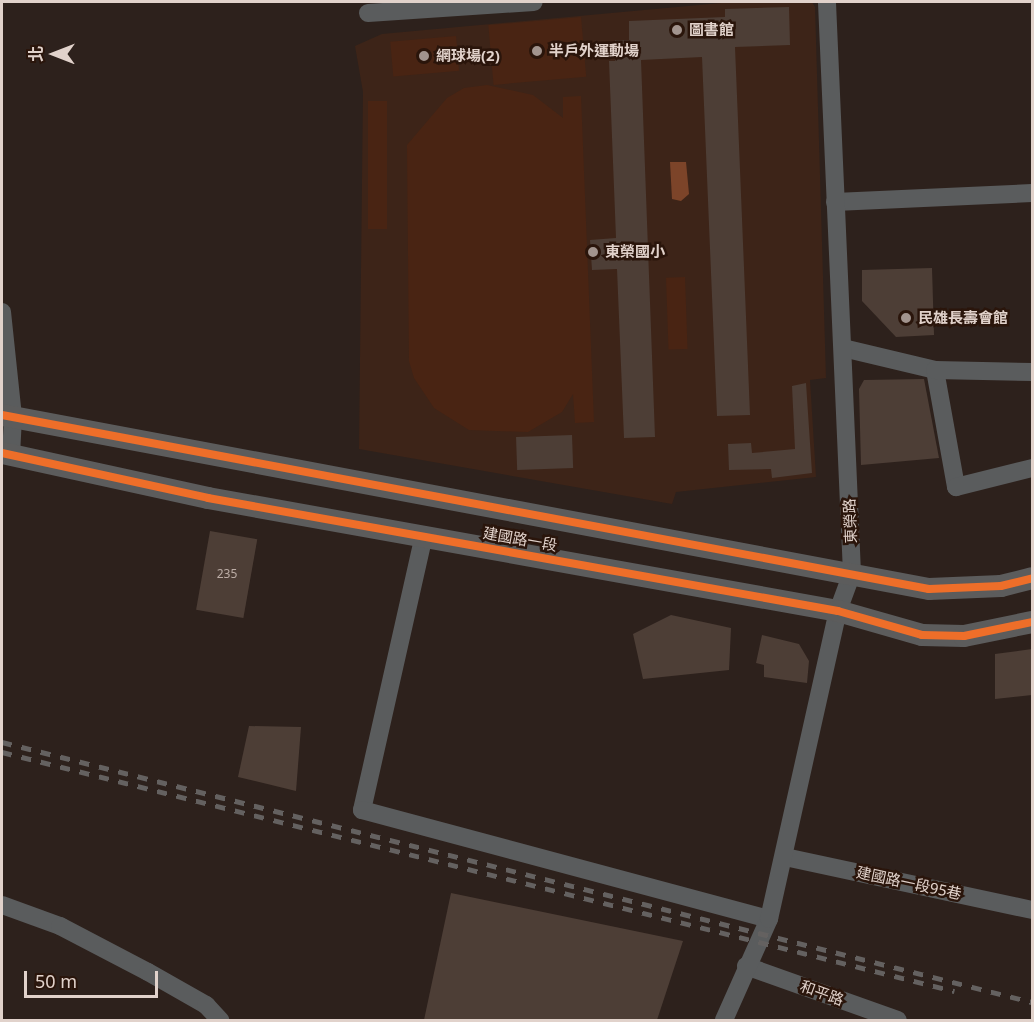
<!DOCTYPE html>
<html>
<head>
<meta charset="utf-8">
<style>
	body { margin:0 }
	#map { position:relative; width:1034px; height:1022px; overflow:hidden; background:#2d211c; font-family:"Noto Sans","Noto Sans TC",sans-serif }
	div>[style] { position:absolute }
	.built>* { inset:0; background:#3d2418 }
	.green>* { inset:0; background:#492413; transform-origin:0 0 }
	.water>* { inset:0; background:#7c4429 }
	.building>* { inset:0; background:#4d3e36; transform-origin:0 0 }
	.minor>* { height:18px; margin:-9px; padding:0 9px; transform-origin:9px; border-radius:9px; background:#5a5c5d }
	.major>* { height:22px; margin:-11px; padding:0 11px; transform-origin:11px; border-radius:11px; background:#5c5c5c }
	.rail>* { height:4.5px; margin-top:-2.25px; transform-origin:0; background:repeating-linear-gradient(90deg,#646160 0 10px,transparent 0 20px) }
	.cycleway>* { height:8px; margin:-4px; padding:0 4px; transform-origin:4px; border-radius:4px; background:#ee6e29 }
	.dots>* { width:16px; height:16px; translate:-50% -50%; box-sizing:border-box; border:3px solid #2a150b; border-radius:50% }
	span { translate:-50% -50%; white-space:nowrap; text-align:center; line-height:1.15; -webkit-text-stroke:5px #2a150b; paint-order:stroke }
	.number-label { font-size:12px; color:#bcada6 }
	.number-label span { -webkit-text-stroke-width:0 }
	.poi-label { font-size:15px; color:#e1d2cb; font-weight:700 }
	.left { translate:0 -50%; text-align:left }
	.street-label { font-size:15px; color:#e1d2cb }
	.frame { position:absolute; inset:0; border:3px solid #e1d2cb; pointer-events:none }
	.north { position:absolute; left:24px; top:24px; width:60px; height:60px; -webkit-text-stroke:4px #2a150b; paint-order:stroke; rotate:270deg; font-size:16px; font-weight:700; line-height:24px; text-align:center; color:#e1d2cb }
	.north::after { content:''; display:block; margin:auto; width:21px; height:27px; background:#e1d2cb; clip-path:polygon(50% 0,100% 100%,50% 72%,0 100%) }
	.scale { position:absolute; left:24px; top:971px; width:134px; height:27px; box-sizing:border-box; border:3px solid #e1d2cb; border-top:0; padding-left:8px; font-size:18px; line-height:21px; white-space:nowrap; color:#e1d2cb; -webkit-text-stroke:4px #2a150b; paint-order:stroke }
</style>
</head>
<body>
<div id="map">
	<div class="built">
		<div style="clip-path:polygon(732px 2px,812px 2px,815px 7px,826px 378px,810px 380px,816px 477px,676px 492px,672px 504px,359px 449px,363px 92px,355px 46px,382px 34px)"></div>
	</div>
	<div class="green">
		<div style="left:581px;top:17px;width:60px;height:93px;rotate:85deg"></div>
		<div style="left:456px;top:36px;width:35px;height:66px;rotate:85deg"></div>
		<div style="clip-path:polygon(487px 85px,533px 95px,563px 118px,563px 97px,581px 96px,594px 422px,575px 423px,573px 394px,562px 412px,528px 432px,469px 430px,434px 408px,414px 378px,409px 361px,407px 145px,447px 98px,464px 88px)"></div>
		<div style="left:368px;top:101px;width:19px;height:128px"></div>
		<div style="left:685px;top:277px;width:72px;height:19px;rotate:88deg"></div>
	</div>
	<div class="water">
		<div style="clip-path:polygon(670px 162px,686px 162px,689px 194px,681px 201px,672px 199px)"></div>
	</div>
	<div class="building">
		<div style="clip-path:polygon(789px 7px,790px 45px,735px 47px,750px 415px,717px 416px,702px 57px,641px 60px,655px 437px,624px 438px,617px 269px,592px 270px,590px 240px,616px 238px,609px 61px,615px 61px,615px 40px,629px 40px,629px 21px,725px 17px,725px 9px)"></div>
		<div style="clip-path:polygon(932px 268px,934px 335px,896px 337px,862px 301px,862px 270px)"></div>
		<div style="clip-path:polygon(924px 379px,939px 458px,861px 465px,859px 389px,864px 380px)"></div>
		<div style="clip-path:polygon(806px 383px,812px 473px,772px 478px,771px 469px,729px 470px,728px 444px,751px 443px,752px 453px,795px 449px,792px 386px)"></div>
		<div style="left:572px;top:435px;width:33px;height:56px;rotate:88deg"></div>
		<div style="left:210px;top:531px;width:48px;height:80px;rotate:10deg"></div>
		<div style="clip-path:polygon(671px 615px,731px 628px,729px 670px,643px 679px,633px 634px)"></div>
		<div style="clip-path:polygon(762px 635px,799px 644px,809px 661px,807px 683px,764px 677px,764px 665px,756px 663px)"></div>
		<div style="clip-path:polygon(1032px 649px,1032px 695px,995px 699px,995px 654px)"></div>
		<div style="clip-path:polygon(249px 726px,301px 727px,296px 791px,238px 777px)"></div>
		<div style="clip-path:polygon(451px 893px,683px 941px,657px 1020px,424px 1020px)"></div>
	</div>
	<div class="minor">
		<div style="left:368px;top:13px;width:166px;rotate:-3.8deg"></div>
		<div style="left:835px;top:202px;width:197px;rotate:-2.6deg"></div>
		<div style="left:2px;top:312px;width:106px;rotate:84deg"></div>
		<div style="left:13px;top:417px;width:38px;rotate:93deg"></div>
		<div style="left:843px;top:348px;width:95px;rotate:13.4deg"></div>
		<div style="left:935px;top:370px;width:119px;rotate:79.8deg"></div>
		<div style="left:956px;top:487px;width:78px;rotate:-14deg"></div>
		<div style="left:935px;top:370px;width:97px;rotate:1.2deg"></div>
		<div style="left:424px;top:535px;width:282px;rotate:102.7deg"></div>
		<div style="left:362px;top:810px;width:421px;rotate:15deg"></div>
		<div style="left:785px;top:857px;width:253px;rotate:12.1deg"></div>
		<div style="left:2px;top:905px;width:62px;rotate:19.9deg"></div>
		<div style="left:60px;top:926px;width:99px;rotate:27.6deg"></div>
		<div style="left:148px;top:972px;width:67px;rotate:29.6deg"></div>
		<div style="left:206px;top:1005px;width:21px;rotate:47deg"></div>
		<div style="left:746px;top:966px;width:161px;rotate:19.6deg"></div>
		<div style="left:724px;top:1020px;width:111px;rotate:-66deg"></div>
		<div style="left:769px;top:919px;width:316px;rotate:-77.4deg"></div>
		<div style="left:838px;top:611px;width:40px;rotate:-69.8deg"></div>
		<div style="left:852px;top:573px;width:572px;rotate:-92.51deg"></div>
	</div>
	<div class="major">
		<div style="left:2px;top:415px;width:943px;rotate:10.63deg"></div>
		<div style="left:929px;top:589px;width:72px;rotate:-2.4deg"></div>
		<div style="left:1001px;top:586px;width:32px;rotate:-14deg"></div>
		<div style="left:2px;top:453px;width:211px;rotate:12.3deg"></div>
		<div style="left:208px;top:498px;width:640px;rotate:10.17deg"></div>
		<div style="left:838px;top:611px;width:87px;rotate:15.9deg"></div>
		<div style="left:922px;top:635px;width:42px;rotate:1.4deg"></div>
		<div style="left:964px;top:636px;width:69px;rotate:-11.6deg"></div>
	</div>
	<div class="rail">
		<div style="left:2px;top:742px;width:1062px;rotate:14.17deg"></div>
		<div style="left:2px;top:752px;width:982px;rotate:14.09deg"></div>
	</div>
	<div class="cycleway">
		<div style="left:2px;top:415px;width:943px;rotate:10.63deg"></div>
		<div style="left:929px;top:589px;width:72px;rotate:-2.4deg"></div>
		<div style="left:1001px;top:586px;width:32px;rotate:-14deg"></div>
		<div style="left:2px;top:453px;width:211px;rotate:12.3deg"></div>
		<div style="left:208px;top:498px;width:640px;rotate:10.17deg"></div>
		<div style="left:838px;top:611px;width:87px;rotate:15.9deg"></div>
		<div style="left:922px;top:635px;width:42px;rotate:1.4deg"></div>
		<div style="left:964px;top:636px;width:69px;rotate:-11.6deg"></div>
	</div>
	<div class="dots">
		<div style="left:677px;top:30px;background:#a2948e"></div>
		<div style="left:537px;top:51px;background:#a2948e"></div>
		<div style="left:424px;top:56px;background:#a2948e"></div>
		<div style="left:593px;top:252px;background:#a2948e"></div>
		<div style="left:906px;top:318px;background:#a2948e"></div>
	</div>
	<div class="number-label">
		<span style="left:227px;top:574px">235</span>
	</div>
	<div class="poi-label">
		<span class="left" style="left:689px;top:30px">圖書館</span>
		<span class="left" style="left:549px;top:51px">半戶外運動場</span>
		<span class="left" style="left:436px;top:56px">網球場(2)</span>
		<span class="left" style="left:605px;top:252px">東榮國小</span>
		<span class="left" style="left:918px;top:318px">民雄長壽會館</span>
	</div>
	<div class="street-label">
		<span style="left:850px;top:521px;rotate:-92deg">東榮路</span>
		<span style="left:520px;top:539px;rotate:10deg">建國路一段</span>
		<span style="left:909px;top:883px;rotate:12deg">建國路一段95巷</span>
		<span style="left:822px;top:993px;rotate:20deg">和平路</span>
	</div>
	<div class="frame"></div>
	<div class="north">北</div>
	<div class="scale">50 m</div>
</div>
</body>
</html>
